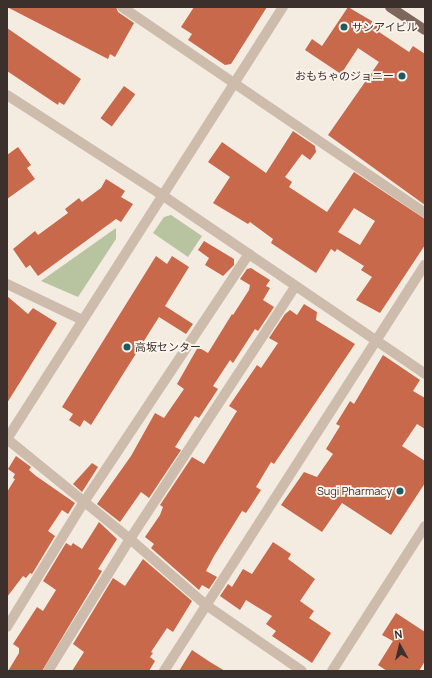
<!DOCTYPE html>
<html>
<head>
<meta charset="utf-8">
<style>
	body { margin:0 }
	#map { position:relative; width:432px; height:678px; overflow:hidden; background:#f4ebe1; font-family:Manrope,"Noto Sans JP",sans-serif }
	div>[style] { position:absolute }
	.green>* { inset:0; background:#b8c4a0 }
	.building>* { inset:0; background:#c8694b; transform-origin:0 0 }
	.minor>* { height:10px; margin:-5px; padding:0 5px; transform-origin:5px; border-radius:5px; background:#cdbbac }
	.major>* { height:10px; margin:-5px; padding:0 5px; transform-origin:5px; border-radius:5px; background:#7d675c }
	.dots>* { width:11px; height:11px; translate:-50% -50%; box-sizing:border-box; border:2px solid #fbf5ee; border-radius:50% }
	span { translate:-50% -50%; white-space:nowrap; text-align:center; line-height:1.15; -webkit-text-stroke:3.5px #fbf5ee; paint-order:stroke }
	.poi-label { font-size:11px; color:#3b302b }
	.left { translate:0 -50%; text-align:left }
	.right { translate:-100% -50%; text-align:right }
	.frame { position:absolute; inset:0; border:8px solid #3b302b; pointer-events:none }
	.north { position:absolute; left:380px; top:626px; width:40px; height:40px; -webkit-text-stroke:3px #fbf5ee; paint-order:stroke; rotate:352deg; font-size:11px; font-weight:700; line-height:16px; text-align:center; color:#3b302b }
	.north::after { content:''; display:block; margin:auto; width:14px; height:18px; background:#3b302b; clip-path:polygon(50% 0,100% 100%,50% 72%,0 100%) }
</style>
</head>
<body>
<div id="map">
	<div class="green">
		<div style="clip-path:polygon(171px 215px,202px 236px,188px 257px,153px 233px,164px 217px)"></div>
		<div style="clip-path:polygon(116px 228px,116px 239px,78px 297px,41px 281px)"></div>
	</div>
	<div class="building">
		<div style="clip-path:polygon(7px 7px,116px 7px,118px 12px,134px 23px,115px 57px,110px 54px,108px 59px)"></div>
		<div style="clip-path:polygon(194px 7px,267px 7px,231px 64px,225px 65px,188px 40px,192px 34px,181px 27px)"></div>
		<div style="clip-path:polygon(348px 7px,382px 27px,379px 32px,409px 52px,413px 46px,425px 54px,425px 205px,328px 135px,379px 62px,358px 48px,341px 74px,305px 50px,312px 39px,322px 46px)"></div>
		<div style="clip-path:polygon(7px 28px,81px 79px,64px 105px,59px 102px,58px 105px,7px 71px)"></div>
		<div style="left:124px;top:86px;width:14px;height:40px;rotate:36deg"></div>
		<div style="clip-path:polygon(evenodd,293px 131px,315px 146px,316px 152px,310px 160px,302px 154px,285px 177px,292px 182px,289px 187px,327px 212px,354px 172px,425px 219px,425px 245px,380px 313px,356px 300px,372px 277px,361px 270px,364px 266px,337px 249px,335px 252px,331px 249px,316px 273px,271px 243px,273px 239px,250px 222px,248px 224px,213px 203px,230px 177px,208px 162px,222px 142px,266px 173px,293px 131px,354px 208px,375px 221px,360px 245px,338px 232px,354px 208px)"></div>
		<div style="clip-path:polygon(18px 147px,31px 165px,27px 168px,35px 179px,7px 199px,7px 155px)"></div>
		<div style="clip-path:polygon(106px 179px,125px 191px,121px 197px,133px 204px,121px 222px,116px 219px,38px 276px,30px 265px,26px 268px,13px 249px,35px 231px,38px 235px,68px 213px,65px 209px,79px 198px,82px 202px,101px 188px)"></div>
		<div style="clip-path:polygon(204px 241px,234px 259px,234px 265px,223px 276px,205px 265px,209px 258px,198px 250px)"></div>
		<div style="clip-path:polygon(156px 256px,167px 264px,172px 256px,189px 267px,165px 306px,193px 324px,186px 334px,159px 317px,91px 425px,84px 420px,80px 427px,69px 420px,73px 414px,62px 407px)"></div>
		<div style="clip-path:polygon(251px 268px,270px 280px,266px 286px,270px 288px,263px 300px,274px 307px,258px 331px,255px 329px,233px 363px,230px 360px,213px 386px,218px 389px,199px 418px,195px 416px,175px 447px,181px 450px,149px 498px,141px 492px,120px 522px,97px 504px,131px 456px,155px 413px,164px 418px,184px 389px,177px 384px,198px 347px,208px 353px,232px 314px,233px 315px,249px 290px,250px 285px,240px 279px,247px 269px)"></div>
		<div style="clip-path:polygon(7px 296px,28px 314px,33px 308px,57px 323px,7px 403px)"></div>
		<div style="clip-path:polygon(304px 304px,317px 312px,316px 320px,355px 344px,274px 464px,271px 462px,256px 487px,261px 490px,246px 513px,242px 511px,214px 556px,206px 571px,217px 577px,209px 589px,202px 585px,199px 590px,151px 548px,154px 544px,145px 537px,160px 515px,163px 507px,160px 505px,192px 457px,204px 464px,237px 411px,229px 406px,257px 365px,261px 368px,278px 343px,269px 338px,285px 314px,290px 310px,297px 315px)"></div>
		<div style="clip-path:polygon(383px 355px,420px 380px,413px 391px,425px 398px,425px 429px,417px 424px,402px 446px,425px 461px,425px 483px,391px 535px,342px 503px,322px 532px,281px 505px,304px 472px,317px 477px,333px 454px,326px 449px,340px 426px,336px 424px,350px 401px,354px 404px)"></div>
		<div style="clip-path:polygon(16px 456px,31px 467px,29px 470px,36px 476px,75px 503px,68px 514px,62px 510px,48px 531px,55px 536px,32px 574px,30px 573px,26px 578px,23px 576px,7px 597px,7px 492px,15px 479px,13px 478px,15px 474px,8px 469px)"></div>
		<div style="clip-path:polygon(92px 463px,98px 467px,82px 492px,73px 484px)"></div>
		<div style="clip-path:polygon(99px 522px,117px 539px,98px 569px,102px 571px,42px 671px,8px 671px,19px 653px,19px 648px,13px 644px,37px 607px,43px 611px,56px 590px,43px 581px,66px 543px,71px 546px,73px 543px,82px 549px)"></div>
		<div style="clip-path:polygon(273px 542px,291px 554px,288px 559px,315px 579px,300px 601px,314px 611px,309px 618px,331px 633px,312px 663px,272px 636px,276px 631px,266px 624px,272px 616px,246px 600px,240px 610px,220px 596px,228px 584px,232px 587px,243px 569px,252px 574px)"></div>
		<div style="clip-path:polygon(143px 559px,192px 601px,173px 632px,167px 628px,151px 652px,153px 653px,150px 657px,155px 661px,149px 671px,72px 671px,84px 652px,73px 644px,113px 578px,125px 586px)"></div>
		<div style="clip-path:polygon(396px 613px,425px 632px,425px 661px,419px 671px,387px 671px,378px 665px,393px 641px,382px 635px)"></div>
		<div style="clip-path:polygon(192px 650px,210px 662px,225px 671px,179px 671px)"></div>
	</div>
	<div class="minor">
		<div style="left:122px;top:7px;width:366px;rotate:34.2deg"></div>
		<div style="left:7px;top:95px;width:184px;rotate:32.8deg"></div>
		<div style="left:162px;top:195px;width:318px;rotate:34.2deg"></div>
		<div style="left:7px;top:284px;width:83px;rotate:25.6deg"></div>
		<div style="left:7px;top:439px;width:513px;rotate:-57.43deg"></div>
		<div style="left:7px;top:439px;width:159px;rotate:39.1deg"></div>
		<div style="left:130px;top:539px;width:101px;rotate:41deg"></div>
		<div style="left:206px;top:605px;width:116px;rotate:34.5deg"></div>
		<div style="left:7px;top:627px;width:147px;rotate:-58.4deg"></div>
		<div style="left:84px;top:502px;width:298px;rotate:-56.4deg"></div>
		<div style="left:48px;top:671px;width:155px;rotate:-58.2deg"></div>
		<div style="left:130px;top:539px;width:301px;rotate:-56.8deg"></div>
		<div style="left:164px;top:671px;width:483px;rotate:-57.3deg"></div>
		<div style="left:332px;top:671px;width:172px;rotate:-57.3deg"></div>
	</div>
	<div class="major">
		<div style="left:390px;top:7px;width:42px;rotate:33.3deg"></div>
	</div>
	<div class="dots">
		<div style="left:344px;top:27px;background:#1f5a5e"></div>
		<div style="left:402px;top:76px;background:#1f5a5e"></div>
		<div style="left:127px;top:347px;background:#1f5a5e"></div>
		<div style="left:400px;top:491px;background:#1f5a5e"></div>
	</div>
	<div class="poi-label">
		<span class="left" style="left:352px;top:27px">サンアイビル</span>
		<span class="right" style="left:394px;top:76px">おもちゃのジョニー</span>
		<span class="left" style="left:135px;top:347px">高坂センター</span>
		<span class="right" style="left:392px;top:491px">Sugi Pharmacy</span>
	</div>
	<div class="frame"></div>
	<div class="north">N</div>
</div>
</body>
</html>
